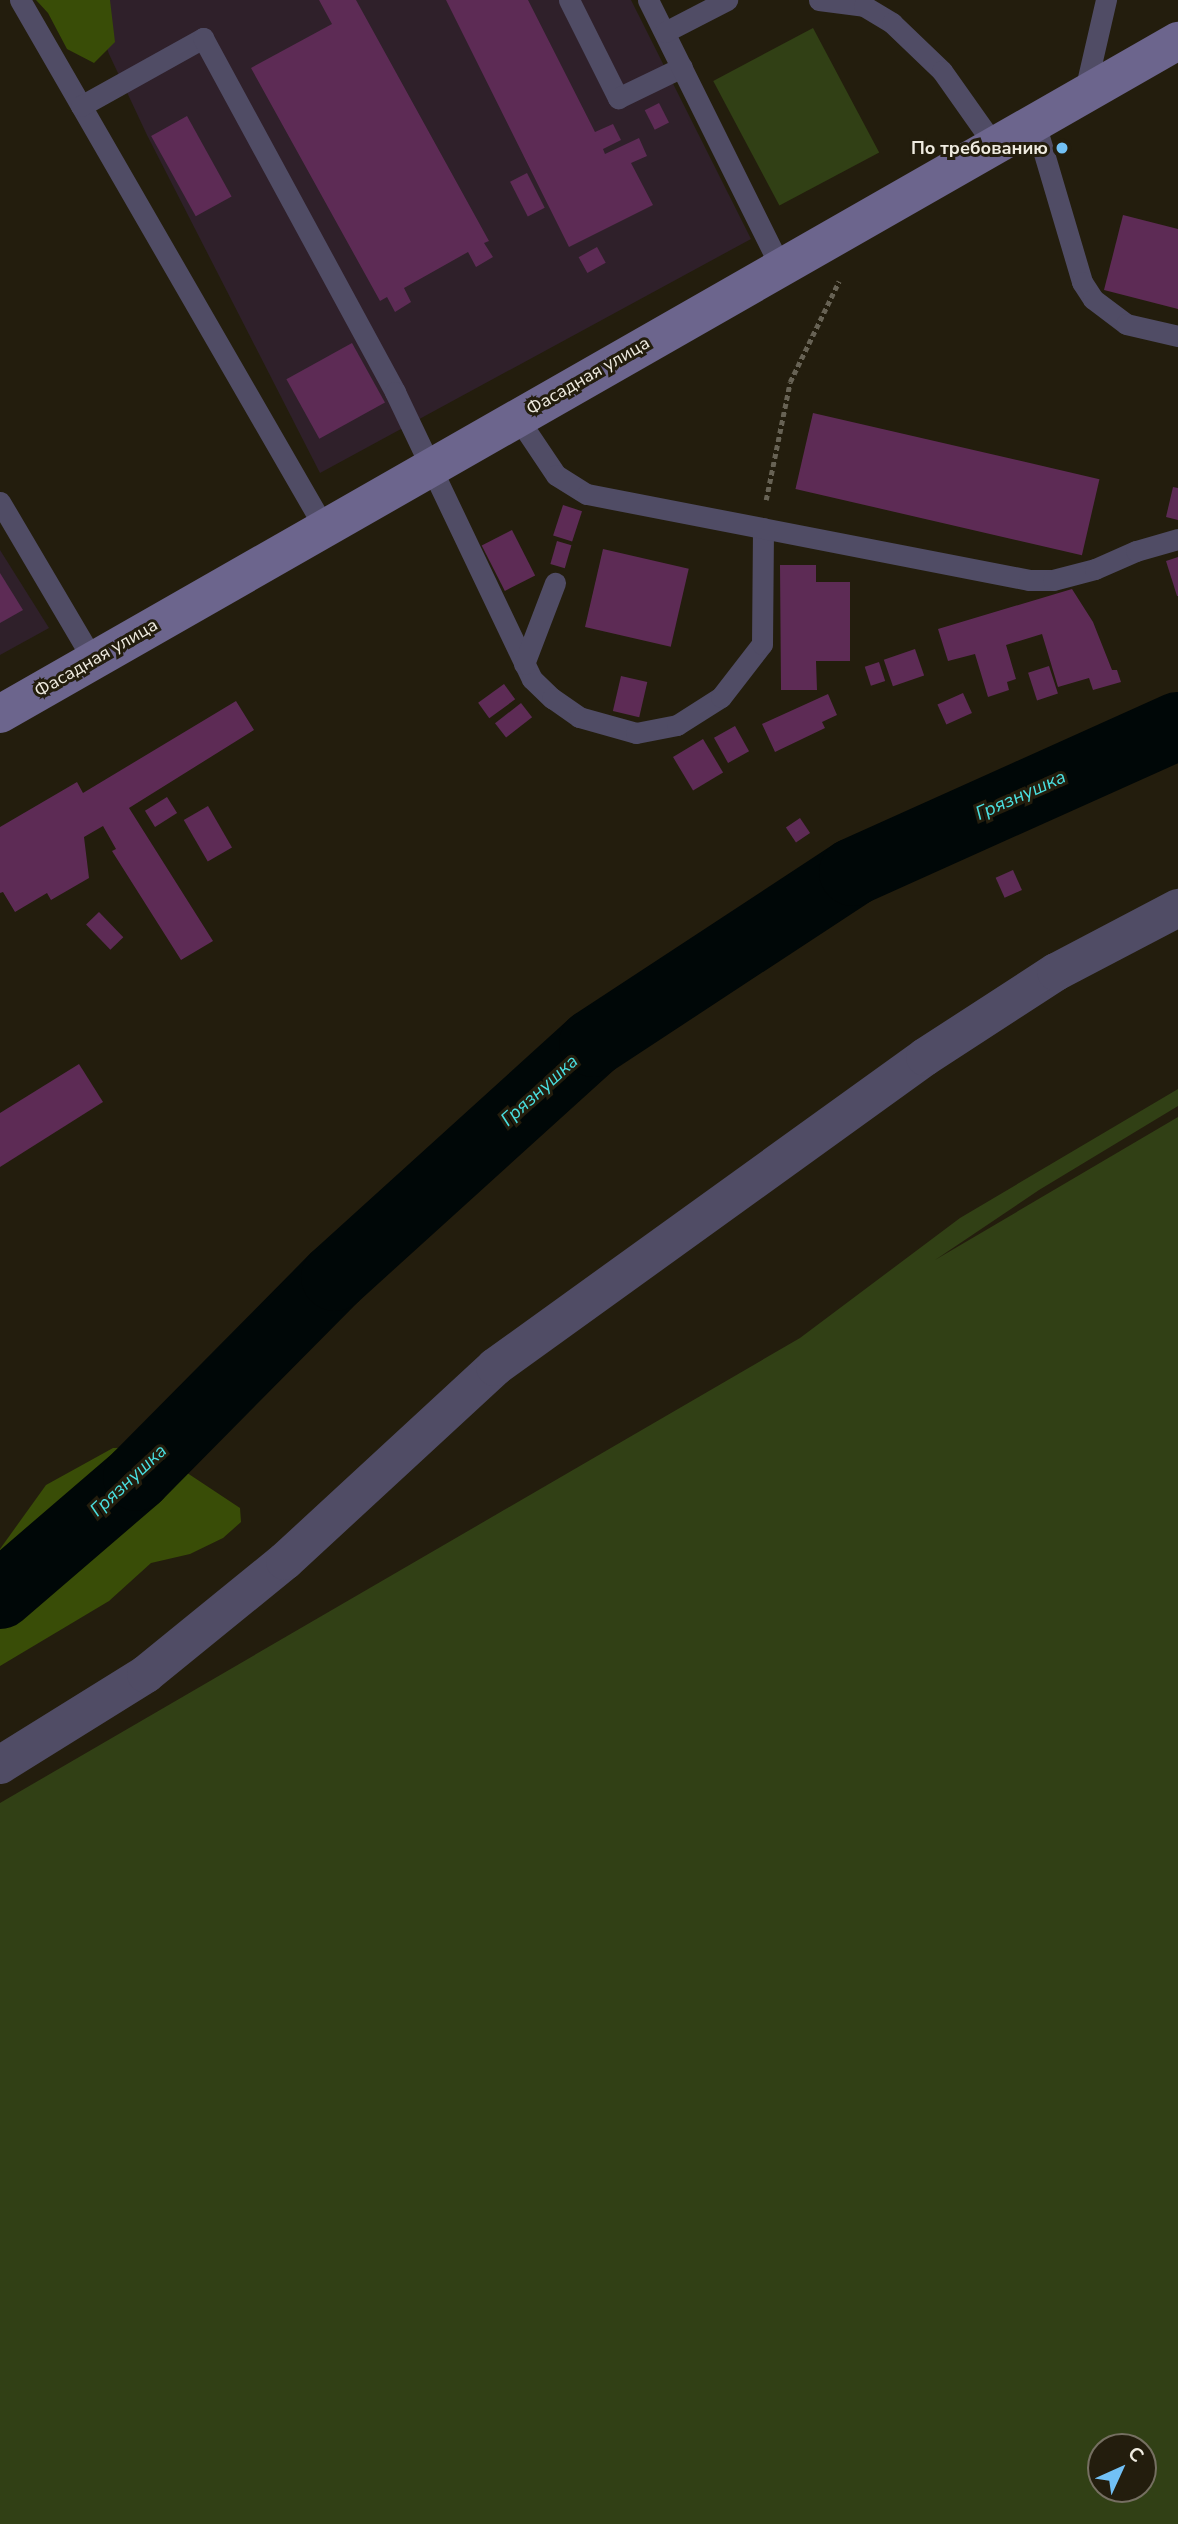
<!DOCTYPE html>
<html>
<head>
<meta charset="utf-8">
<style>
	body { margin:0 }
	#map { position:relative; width:1178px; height:2524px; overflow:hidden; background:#231d0d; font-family:"Nunito Sans",sans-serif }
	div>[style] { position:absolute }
	.industrial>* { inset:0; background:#2f202a }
	.green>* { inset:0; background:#314015; transform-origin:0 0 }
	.forest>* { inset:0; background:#394d07 }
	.river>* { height:68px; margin:-34px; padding:0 34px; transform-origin:34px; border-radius:34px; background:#000707 }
	.building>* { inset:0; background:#5d2b55; transform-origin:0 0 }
	.path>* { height:4.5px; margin-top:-2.25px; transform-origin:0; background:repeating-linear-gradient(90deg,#676254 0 5px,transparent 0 8.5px) }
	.service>* { height:21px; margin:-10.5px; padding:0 10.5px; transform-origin:10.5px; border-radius:10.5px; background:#504c65 }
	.minor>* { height:38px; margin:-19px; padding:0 19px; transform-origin:19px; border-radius:19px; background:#504c65 }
	.secondary>* { height:38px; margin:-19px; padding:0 19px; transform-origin:19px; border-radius:19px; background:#6c658d }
	.dots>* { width:19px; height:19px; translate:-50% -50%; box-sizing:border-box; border:4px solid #231d0d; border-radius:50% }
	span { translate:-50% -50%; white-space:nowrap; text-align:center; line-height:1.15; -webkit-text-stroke:6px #231d0d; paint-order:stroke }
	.poi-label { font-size:18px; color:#efebe0; font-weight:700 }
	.right { translate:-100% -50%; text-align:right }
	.street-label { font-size:18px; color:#efebe0 }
	.water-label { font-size:19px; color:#4adfe0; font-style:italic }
	.north { position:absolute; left:1087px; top:2433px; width:70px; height:70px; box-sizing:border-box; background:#231d0d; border:2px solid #756f61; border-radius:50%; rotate:45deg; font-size:19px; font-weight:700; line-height:28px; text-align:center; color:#efebe0 }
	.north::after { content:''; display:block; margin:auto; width:24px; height:32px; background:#72c1f5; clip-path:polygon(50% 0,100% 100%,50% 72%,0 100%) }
</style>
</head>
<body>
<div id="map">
	<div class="industrial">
		<div style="clip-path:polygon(90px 0,631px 0,751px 239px,320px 473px,147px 135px,109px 54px)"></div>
		<div style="clip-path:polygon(0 550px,49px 628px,0 655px)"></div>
	</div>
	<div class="green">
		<div style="left:813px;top:28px;width:141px;height:113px;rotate:62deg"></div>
		<div style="clip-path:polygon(evenodd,1178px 1089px,1178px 1106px,1039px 1190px,935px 1260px,1178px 1117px,1178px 2524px,0 2524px,0 1803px,800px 1338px,960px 1218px,1178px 1089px,1101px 2447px,1143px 2447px,1143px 2489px,1101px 2489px,1101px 2447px)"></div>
	</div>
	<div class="forest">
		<div style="clip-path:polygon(36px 0,110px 0,115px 42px,94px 63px,67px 49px,48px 13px)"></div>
		<div style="clip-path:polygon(148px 1447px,240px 1508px,241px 1522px,223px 1538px,190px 1554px,151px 1563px,109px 1601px,0 1666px,0 1549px,46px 1485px,113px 1448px)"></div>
	</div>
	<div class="river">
		<div style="left:0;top:1595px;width:181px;rotate:-40.7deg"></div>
		<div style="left:137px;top:1477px;width:281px;rotate:-45.3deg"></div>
		<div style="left:335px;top:1277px;width:348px;rotate:-42.2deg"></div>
		<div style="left:593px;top:1043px;width:311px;rotate:-33.3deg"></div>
		<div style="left:853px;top:872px;width:356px;rotate:-24.2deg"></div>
	</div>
	<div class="building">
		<div style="clip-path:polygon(319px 0,356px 0,489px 241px,484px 243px,493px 257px,476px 267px,468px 252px,404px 288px,411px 302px,395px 312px,387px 297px,380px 301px,251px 68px,332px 24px)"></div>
		<div style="clip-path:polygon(446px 0,528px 0,595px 132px,613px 124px,621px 140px,603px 149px,605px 154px,639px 138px,647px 156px,631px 163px,653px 205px,569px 247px)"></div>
		<div style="left:659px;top:103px;width:22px;height:16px;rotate:63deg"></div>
		<div style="left:187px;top:116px;width:92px;height:41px;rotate:61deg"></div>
		<div style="left:527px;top:173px;width:39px;height:19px;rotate:63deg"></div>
		<div style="clip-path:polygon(1123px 215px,1178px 229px,1178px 309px,1104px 290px)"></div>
		<div style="left:597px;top:247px;width:18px;height:21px;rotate:61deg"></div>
		<div style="left:352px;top:343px;width:68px;height:75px;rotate:61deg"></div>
		<div style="left:813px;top:413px;width:294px;height:78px;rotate:13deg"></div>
		<div style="clip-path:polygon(1173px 487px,1178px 488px,1178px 520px,1166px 517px)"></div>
		<div style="left:563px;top:505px;width:20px;height:32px;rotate:18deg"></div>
		<div style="left:512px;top:530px;width:51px;height:34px;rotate:63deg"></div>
		<div style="left:557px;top:541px;width:15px;height:24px;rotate:16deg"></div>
		<div style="left:603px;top:549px;width:88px;height:80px;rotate:13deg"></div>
		<div style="clip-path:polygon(1178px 557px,1178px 596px,1177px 596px,1166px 561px)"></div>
		<div style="clip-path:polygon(780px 565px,816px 565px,816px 582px,850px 582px,850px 661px,816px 661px,817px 690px,781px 690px)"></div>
		<div style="clip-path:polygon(0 573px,23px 610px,0 623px)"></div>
		<div style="clip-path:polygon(1072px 589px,1093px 622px,1112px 670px,1117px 670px,1121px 682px,1093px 690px,1089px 678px,1058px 687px,1042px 634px,1006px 645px,1016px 679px,1007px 682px,1009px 690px,988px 697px,975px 654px,948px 661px,938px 629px)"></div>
		<div style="left:915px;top:649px;width:28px;height:33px;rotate:71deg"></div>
		<div style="left:879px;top:662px;width:20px;height:15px;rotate:72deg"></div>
		<div style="left:1049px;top:666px;width:29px;height:22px;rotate:72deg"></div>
		<div style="left:621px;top:676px;width:27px;height:36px;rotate:13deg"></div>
		<div style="left:504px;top:684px;width:19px;height:32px;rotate:54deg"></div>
		<div style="left:963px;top:693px;width:22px;height:28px;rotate:66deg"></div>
		<div style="clip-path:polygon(828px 694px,837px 715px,822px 722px,825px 728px,775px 752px,762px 724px)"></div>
		<div style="clip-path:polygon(236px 701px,254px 730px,129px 808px,213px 941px,181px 960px,112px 851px,116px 849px,103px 826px,84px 837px,89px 878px,51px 900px,47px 893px,15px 912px,3px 892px,0 893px,0 827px,77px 782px,83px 793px)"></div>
		<div style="left:521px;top:703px;width:18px;height:33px;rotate:52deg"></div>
		<div style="left:735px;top:726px;width:29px;height:24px;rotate:61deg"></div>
		<div style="left:703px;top:739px;width:39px;height:35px;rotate:59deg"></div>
		<div style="left:167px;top:797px;width:19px;height:26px;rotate:58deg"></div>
		<div style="left:208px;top:806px;width:48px;height:28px;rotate:60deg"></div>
		<div style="left:800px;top:818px;width:18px;height:17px;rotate:56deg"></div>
		<div style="left:1013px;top:870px;width:22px;height:19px;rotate:66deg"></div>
		<div style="left:99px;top:912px;width:35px;height:18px;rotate:46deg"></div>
		<div style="clip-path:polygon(79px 1064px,103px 1102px,0 1167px,0 1113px)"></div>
	</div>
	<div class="path">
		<div style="left:766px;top:500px;width:120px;rotate:-78.5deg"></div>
		<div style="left:790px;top:382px;width:112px;rotate:-64.1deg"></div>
	</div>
	<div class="service">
		<div style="left:20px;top:0;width:608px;rotate:60.02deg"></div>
		<div style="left:569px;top:0;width:110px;rotate:63.4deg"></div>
		<div style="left:618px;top:98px;width:71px;rotate:-25.8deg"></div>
		<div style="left:648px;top:0;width:297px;rotate:63.6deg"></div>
		<div style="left:819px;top:0;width:45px;rotate:7.6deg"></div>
		<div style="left:864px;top:6px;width:33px;rotate:31deg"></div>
		<div style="left:892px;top:23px;width:69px;rotate:43.8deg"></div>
		<div style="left:942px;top:71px;width:92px;rotate:54.8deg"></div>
		<div style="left:665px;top:32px;width:70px;rotate:-27.3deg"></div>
		<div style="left:1084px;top:95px;width:98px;rotate:-77deg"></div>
		<div style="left:81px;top:106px;width:140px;rotate:-29.1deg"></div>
		<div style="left:203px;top:38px;width:403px;rotate:61.5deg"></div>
		<div style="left:395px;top:392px;width:318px;rotate:64.5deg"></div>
		<div style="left:532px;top:679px;width:28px;rotate:44deg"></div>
		<div style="left:552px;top:698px;width:33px;rotate:35deg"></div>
		<div style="left:579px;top:717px;width:59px;rotate:15.7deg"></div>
		<div style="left:636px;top:733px;width:42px;rotate:-11deg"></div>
		<div style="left:677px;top:725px;width:52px;rotate:-32.5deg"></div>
		<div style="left:721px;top:697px;width:67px;rotate:-52.3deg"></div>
		<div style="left:762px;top:644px;width:116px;rotate:-89.5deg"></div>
		<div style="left:1035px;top:123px;width:166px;rotate:73.5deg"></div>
		<div style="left:1082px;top:282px;width:20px;rotate:57deg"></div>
		<div style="left:1093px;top:299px;width:41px;rotate:37.1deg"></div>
		<div style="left:1126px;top:324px;width:53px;rotate:13deg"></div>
		<div style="left:517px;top:417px;width:70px;rotate:56.1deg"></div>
		<div style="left:556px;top:475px;width:36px;rotate:32deg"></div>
		<div style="left:587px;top:494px;width:450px;rotate:11deg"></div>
		<div style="left:1029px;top:580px;width:24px"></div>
		<div style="left:1053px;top:580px;width:43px;rotate:-14.7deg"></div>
		<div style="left:1095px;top:569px;width:45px;rotate:-23.7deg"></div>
		<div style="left:1136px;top:551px;width:44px;rotate:-15.9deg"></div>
		<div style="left:0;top:502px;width:183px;rotate:59.5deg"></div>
		<div style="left:524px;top:664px;width:87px;rotate:-69.1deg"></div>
	</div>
	<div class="minor">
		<div style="left:0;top:1765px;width:172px;rotate:-31.9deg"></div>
		<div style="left:146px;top:1674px;width:179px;rotate:-39.1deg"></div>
		<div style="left:285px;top:1561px;width:286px;rotate:-42.7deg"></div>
		<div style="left:495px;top:1367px;width:530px;rotate:-35.79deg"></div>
		<div style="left:925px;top:1057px;width:156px;rotate:-33deg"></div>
		<div style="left:1056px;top:972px;width:138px;rotate:-27.7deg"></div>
	</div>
	<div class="secondary">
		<div style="left:0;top:714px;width:1357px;rotate:-29.74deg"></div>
	</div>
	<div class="dots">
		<div style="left:1062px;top:148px;background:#72c1f5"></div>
	</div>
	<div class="poi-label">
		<span class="right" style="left:1048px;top:148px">По требованию</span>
	</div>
	<div class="street-label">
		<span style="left:588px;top:376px;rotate:-30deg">Фасадная улица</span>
		<span style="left:96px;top:658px;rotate:-30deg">Фасадная улица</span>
	</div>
	<div class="water-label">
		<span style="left:1021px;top:796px;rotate:-24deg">Грязнушка</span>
		<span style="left:540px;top:1091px;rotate:-42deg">Грязнушка</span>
		<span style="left:129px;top:1481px;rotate:-43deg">Грязнушка</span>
	</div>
	<div class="north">С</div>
</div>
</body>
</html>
